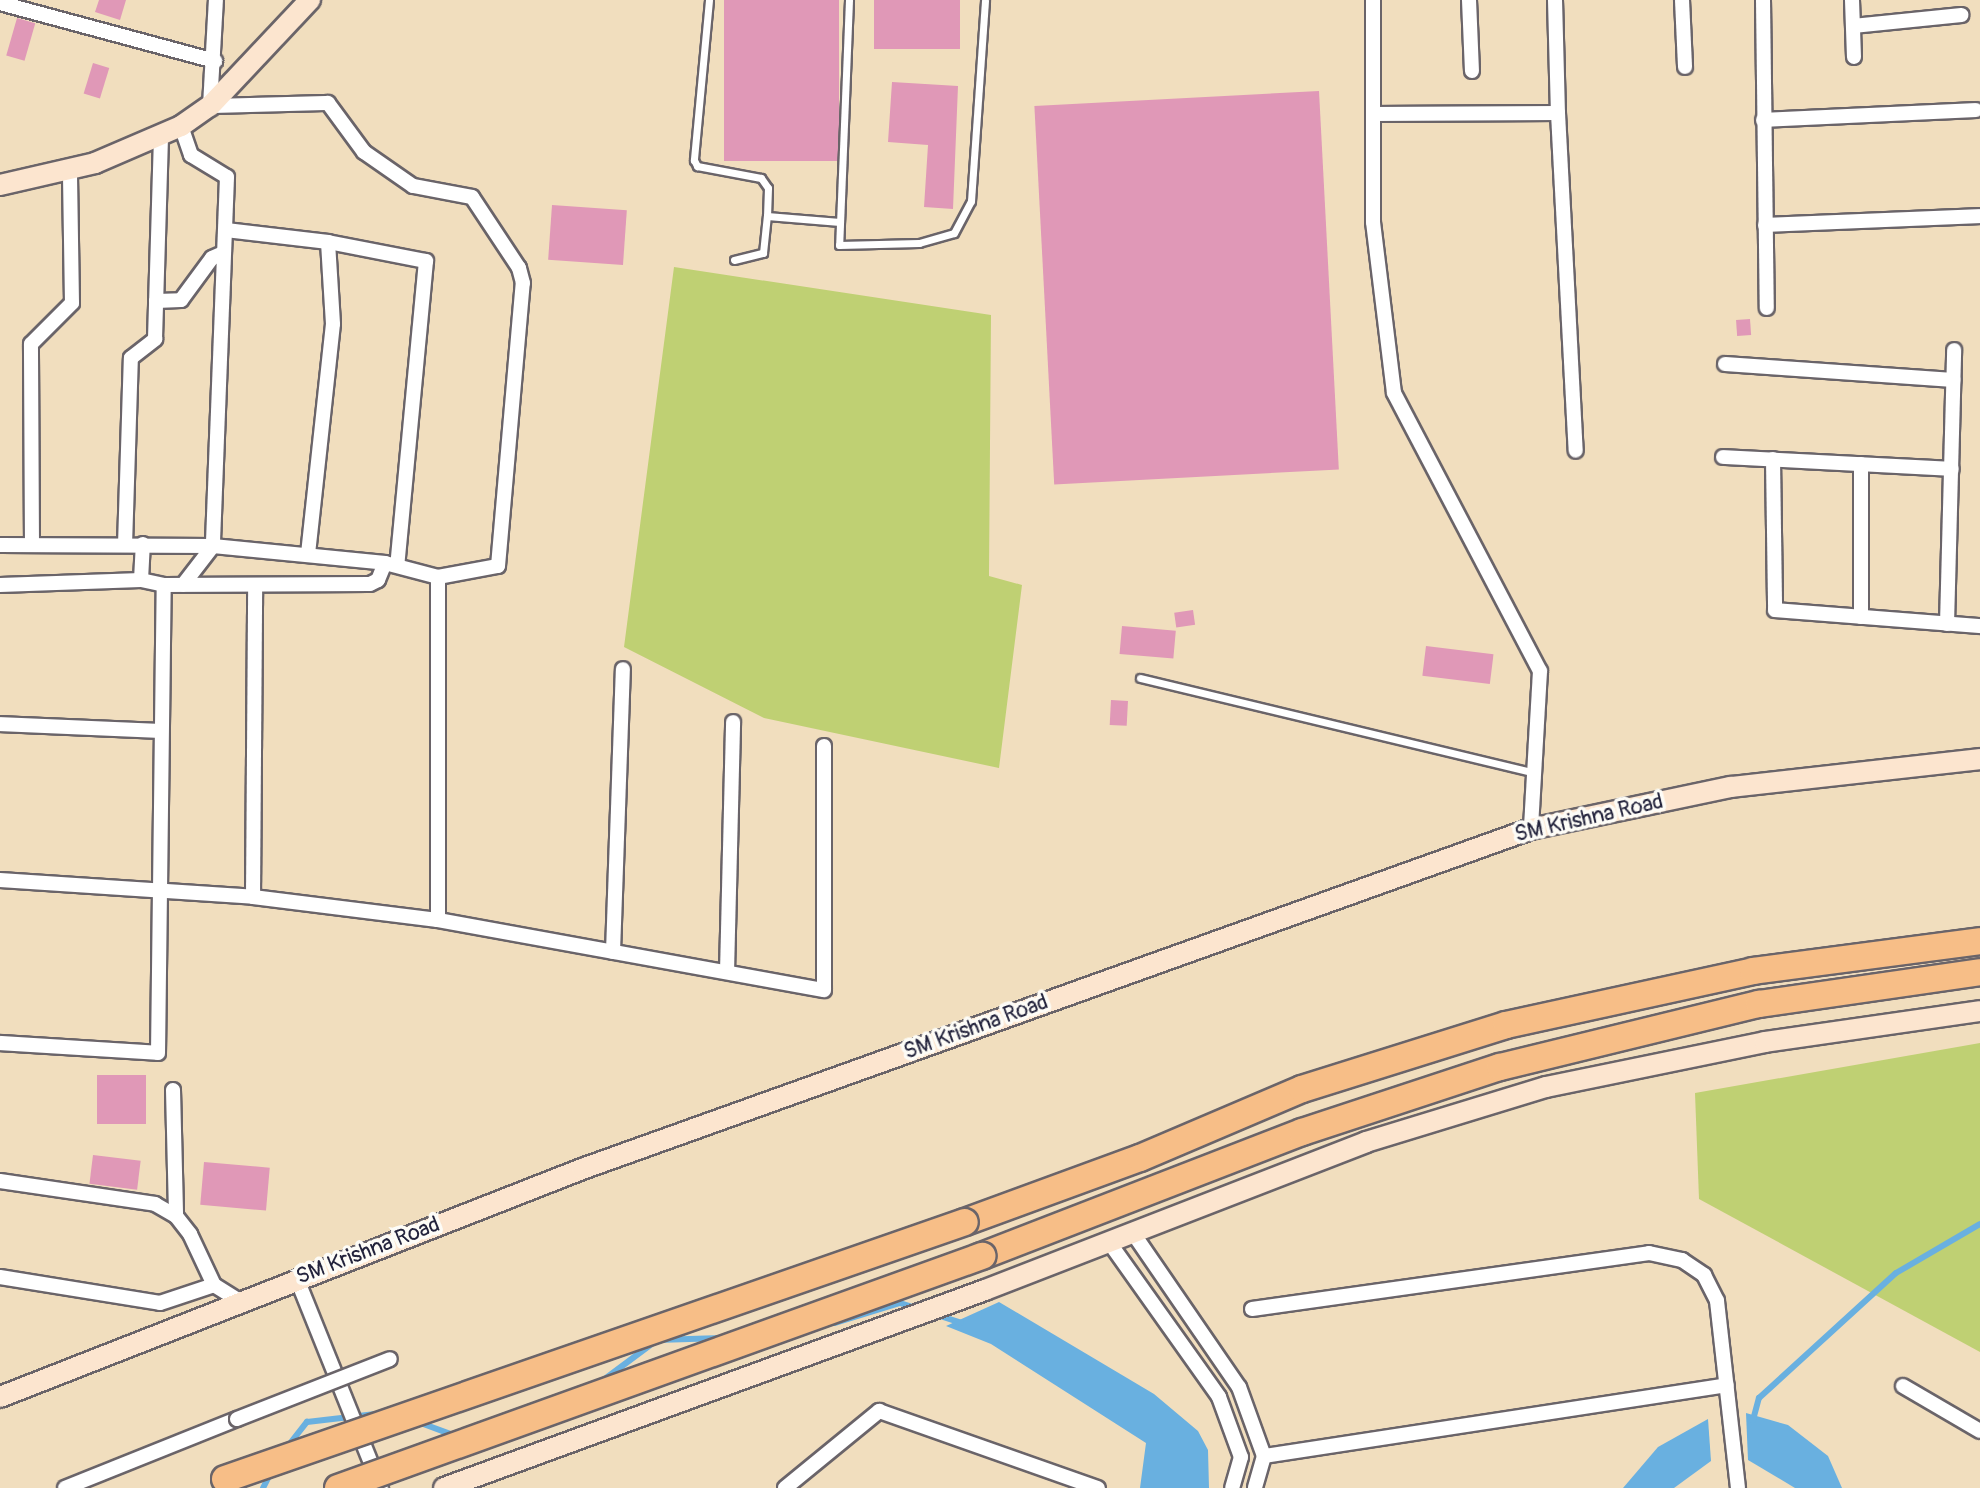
<!DOCTYPE html>
<html>
<head>
<meta charset="utf-8">
<style>
	body { margin:0 }
	#map { position:relative; width:1980px; height:1488px; overflow:hidden; background:#f1debe; font-family:Pangolin,sans-serif }
	div>[style] { position:absolute }
	.green>* { inset:0; background:#bfd073 }
	.water>* { inset:0; background:#69b0e0 }
	.stream>* { height:6px; margin:-3px; padding:0 3px; transform-origin:3px; border-radius:3px; background:#69b0e0 }
	.building>* { inset:0; background:#e098b7; transform-origin:0 0 }
	.roads { filter:drop-shadow(2px 0 #6a6469) drop-shadow(-2px 0 #6a6469) drop-shadow(0 2px #6a6469) drop-shadow(0 -2px #6a6469) }
	.lane>* { height:7px; margin:-3.5px; padding:0 3.5px; transform-origin:3.5px; border-radius:3.5px; background:#fff }
	.street>* { height:14px; margin:-7px; padding:0 7px; transform-origin:7px; border-radius:7px; background:#fff }
	.secondary>* { height:20px; margin:-10px; padding:0 10px; transform-origin:10px; border-radius:10px; background:#fce5cf }
	.highway>* { height:26px; margin:-13px; padding:0 13px; transform-origin:13px; border-radius:13px; background:#f7be87 }
	.bridges { filter:drop-shadow(2px 0 #6a6469) drop-shadow(-2px 0 #6a6469) drop-shadow(0 2px #6a6469) drop-shadow(0 -2px #6a6469) }
	.street-bridge>* { height:14px; margin:-7px; padding:0 7px; transform-origin:7px; border-radius:7px; background:#fff }
	.highway-bridge>* { height:26px; margin:-13px; padding:0 13px; transform-origin:13px; border-radius:13px; background:#f7be87 }
	span { translate:-50% -50%; white-space:nowrap; text-align:center; line-height:1.15; -webkit-text-stroke:7px #fdfcf7; paint-order:stroke }
	.street-label { font-size:22px; color:#22223b }
</style>
</head>
<body>
<div id="map">
	<div class="green">
		<div style="clip-path:polygon(674px 267px,991px 315px,989px 576px,1022px 585px,999px 768px,764px 718px,624px 647px)"></div>
		<div style="clip-path:polygon(1980px 1043px,1980px 1352px,1699px 1199px,1695px 1093px)"></div>
	</div>
	<div class="water">
		<div style="clip-path:polygon(999px 1302px,1154px 1394px,1198px 1431px,1208px 1450px,1209px 1488px,1140px 1488px,1146px 1443px,991px 1344px,946px 1326px)"></div>
		<div style="clip-path:polygon(1746px 1413px,1788px 1425px,1828px 1456px,1842px 1488px,1795px 1488px,1748px 1460px)"></div>
		<div style="clip-path:polygon(1708px 1419px,1711px 1461px,1674px 1488px,1623px 1488px,1658px 1447px)"></div>
	</div>
	<div class="stream">
		<div style="left:934px;top:1314px;width:28px;rotate:18deg"></div>
		<div style="left:835px;top:1323px;width:68px;rotate:-17.1deg"></div>
		<div style="left:900px;top:1303px;width:20px;rotate:18deg"></div>
		<div style="left:602px;top:1381px;width:69px;rotate:-36.7deg"></div>
		<div style="left:657px;top:1340px;width:65px;rotate:-1.8deg"></div>
		<div style="left:1753px;top:1420px;width:23px;rotate:-75deg"></div>
		<div style="left:1759px;top:1398px;width:185px;rotate:-42.4deg"></div>
		<div style="left:1896px;top:1273px;width:97px;rotate:-30.3deg"></div>
		<div style="left:418px;top:1422px;width:40px;rotate:20.2deg"></div>
		<div style="left:288px;top:1446px;width:31px;rotate:-52deg"></div>
		<div style="left:307px;top:1422px;width:69px;rotate:-6.6deg"></div>
		<div style="left:263px;top:1488px;width:18px;rotate:-63deg"></div>
	</div>
	<div class="building">
		<div style="clip-path:polygon(99px 0,126px 0,120px 20px,95px 12px)"></div>
		<div style="left:724px;top:0;width:115px;height:161px"></div>
		<div style="left:874px;top:0;width:86px;height:49px"></div>
		<div style="left:17px;top:18px;width:19px;height:39px;rotate:16deg"></div>
		<div style="left:93px;top:63px;width:17px;height:32px;rotate:17deg"></div>
		<div style="clip-path:polygon(892px 82px,958px 86px,953px 209px,924px 207px,928px 145px,888px 142px)"></div>
		<div style="left:1319px;top:91px;width:379px;height:285px;rotate:87deg"></div>
		<div style="left:552px;top:205px;width:75px;height:55px;rotate:4deg"></div>
		<div style="left:1750px;top:319px;width:16px;height:14px;rotate:86deg"></div>
		<div style="left:1193px;top:610px;width:15px;height:19px;rotate:82deg"></div>
		<div style="left:1122px;top:626px;width:54px;height:28px;rotate:5deg"></div>
		<div style="left:1426px;top:646px;width:68px;height:30px;rotate:7deg"></div>
		<div style="left:1111px;top:700px;width:17px;height:25px;rotate:3deg"></div>
		<div style="left:97px;top:1075px;width:49px;height:49px"></div>
		<div style="left:93px;top:1155px;width:48px;height:29px;rotate:7deg"></div>
		<div style="left:204px;top:1162px;width:66px;height:43px;rotate:5deg"></div>
	</div>
	<div class="roads">
		<div class="lane">
			<div style="left:709px;top:0;width:161px;rotate:95.4deg"></div>
			<div style="left:694px;top:160px;width:7px;rotate:63deg"></div>
			<div style="left:697px;top:166px;width:65px;rotate:10.6deg"></div>
			<div style="left:761px;top:178px;width:12px;rotate:55deg"></div>
			<div style="left:768px;top:188px;width:28px;rotate:92deg"></div>
			<div style="left:849px;top:0;width:245px;rotate:92.3deg"></div>
			<div style="left:839px;top:245px;width:80px;rotate:-1.4deg"></div>
			<div style="left:919px;top:243px;width:36px;rotate:-16deg"></div>
			<div style="left:954px;top:233px;width:36px;rotate:-62deg"></div>
			<div style="left:971px;top:201px;width:201px;rotate:-86deg"></div>
			<div style="left:734px;top:260px;width:30px;rotate:-14deg"></div>
			<div style="left:763px;top:253px;width:37px;rotate:-84deg"></div>
			<div style="left:767px;top:216px;width:73px;rotate:4.7deg"></div>
			<div style="left:1140px;top:678px;width:406px;rotate:13.5deg"></div>
		</div>
		<div class="street">
			<div style="left:1373px;top:0;width:222px;rotate:90deg"></div>
			<div style="left:1373px;top:222px;width:172px;rotate:83deg"></div>
			<div style="left:1394px;top:393px;width:314px;rotate:62.3deg"></div>
			<div style="left:1540px;top:671px;width:158px;rotate:93.3deg"></div>
			<div style="left:1469px;top:0;width:71px;rotate:87.6deg"></div>
			<div style="left:1555px;top:0;width:113px;rotate:88.5deg"></div>
			<div style="left:1682px;top:0;width:67px;rotate:87.4deg"></div>
			<div style="left:1763px;top:0;width:308px;rotate:89.3deg"></div>
			<div style="left:1852px;top:0;width:57px;rotate:88deg"></div>
			<div style="left:0;top:3px;width:223px;rotate:15.1deg"></div>
			<div style="left:1853px;top:26px;width:109px;rotate:-5.8deg"></div>
			<div style="left:1373px;top:114px;width:185px;rotate:-0.3deg"></div>
			<div style="left:1558px;top:113px;width:338px;rotate:87deg"></div>
			<div style="left:1763px;top:120px;width:213px;rotate:-2.7deg"></div>
			<div style="left:181px;top:126px;width:31px;rotate:71deg"></div>
			<div style="left:191px;top:155px;width:42px;rotate:31.4deg"></div>
			<div style="left:227px;top:177px;width:369px;rotate:92.2deg"></div>
			<div style="left:213px;top:546px;width:49px;rotate:127.6deg"></div>
			<div style="left:1765px;top:225px;width:215px;rotate:-2.4deg"></div>
			<div style="left:226px;top:230px;width:103px;rotate:6.7deg"></div>
			<div style="left:328px;top:242px;width:100px;rotate:11deg"></div>
			<div style="left:426px;top:261px;width:305px;rotate:95.4deg"></div>
			<div style="left:156px;top:301px;width:25px;rotate:-2deg"></div>
			<div style="left:181px;top:300px;width:52px;rotate:-53.6deg"></div>
			<div style="left:212px;top:258px;width:12px;rotate:-24deg"></div>
			<div style="left:1725px;top:364px;width:229px;rotate:4deg"></div>
			<div style="left:1723px;top:457px;width:229px;rotate:3deg"></div>
			<div style="left:1773px;top:459px;width:151px;rotate:89.2deg"></div>
			<div style="left:1775px;top:610px;width:206px;rotate:4.5deg"></div>
			<div style="left:1861px;top:464px;width:153px;rotate:90deg"></div>
			<div style="left:0;top:545px;width:213px;rotate:0.3deg"></div>
			<div style="left:213px;top:546px;width:173px;rotate:5.6deg"></div>
			<div style="left:385px;top:563px;width:55px;rotate:14.8deg"></div>
			<div style="left:438px;top:577px;width:61px;rotate:-10.4deg"></div>
			<div style="left:498px;top:566px;width:284px;rotate:-85deg"></div>
			<div style="left:523px;top:283px;width:16px;rotate:-105deg"></div>
			<div style="left:519px;top:268px;width:85px;rotate:-123.5deg"></div>
			<div style="left:472px;top:197px;width:60px;rotate:-169.4deg"></div>
			<div style="left:413px;top:186px;width:60px;rotate:-145.2deg"></div>
			<div style="left:364px;top:152px;width:61px;rotate:-126.3deg"></div>
			<div style="left:328px;top:103px;width:118px;rotate:178.5deg"></div>
			<div style="left:210px;top:106px;width:106px;rotate:-86.8deg"></div>
			<div style="left:32px;top:545px;width:201px;rotate:-90.3deg"></div>
			<div style="left:31px;top:344px;width:58px;rotate:-45deg"></div>
			<div style="left:72px;top:303px;width:134px;rotate:-90.9deg"></div>
			<div style="left:125px;top:545px;width:187px;rotate:-88.2deg"></div>
			<div style="left:131px;top:358px;width:31px;rotate:-38deg"></div>
			<div style="left:155px;top:339px;width:202px;rotate:-88.3deg"></div>
			<div style="left:308px;top:554px;width:231px;rotate:-83.8deg"></div>
			<div style="left:333px;top:324px;width:82px;rotate:-93.5deg"></div>
			<div style="left:438px;top:577px;width:343px;rotate:90deg"></div>
			<div style="left:141px;top:580px;width:24px;rotate:12deg"></div>
			<div style="left:164px;top:585px;width:206px;rotate:-0.3deg"></div>
			<div style="left:370px;top:584px;width:9px;rotate:-27deg"></div>
			<div style="left:378px;top:580px;width:18px;rotate:-68deg"></div>
			<div style="left:0;top:585px;width:141px;rotate:-2deg"></div>
			<div style="left:141px;top:580px;width:36px;rotate:-87deg"></div>
			<div style="left:1947px;top:624px;width:274px;rotate:-88.5deg"></div>
			<div style="left:0;top:724px;width:160px;rotate:2.5deg"></div>
			<div style="left:0;top:880px;width:254px;rotate:3.8deg"></div>
			<div style="left:253px;top:897px;width:186px;rotate:7.1deg"></div>
			<div style="left:438px;top:920px;width:392px;rotate:10.3deg"></div>
			<div style="left:824px;top:990px;width:244px;rotate:-90deg"></div>
			<div style="left:253px;top:897px;width:310px;rotate:-89.6deg"></div>
			<div style="left:613px;top:952px;width:283px;rotate:-88deg"></div>
			<div style="left:727px;top:972px;width:250px;rotate:-88.6deg"></div>
			<div style="left:0;top:1043px;width:158px;rotate:3.6deg"></div>
			<div style="left:158px;top:1053px;width:468px;rotate:-89.3deg"></div>
			<div style="left:173px;top:1090px;width:126px;rotate:88.6deg"></div>
			<div style="left:0;top:1181px;width:157px;rotate:8.4deg"></div>
			<div style="left:155px;top:1204px;width:24px;rotate:30deg"></div>
			<div style="left:176px;top:1216px;width:23px;rotate:52deg"></div>
			<div style="left:190px;top:1234px;width:56px;rotate:64.8deg"></div>
			<div style="left:1133px;top:1233px;width:187px;rotate:55.5deg"></div>
			<div style="left:1239px;top:1387px;width:73px;rotate:70.1deg"></div>
			<div style="left:1264px;top:1456px;width:33px;rotate:106deg"></div>
			<div style="left:1109px;top:1242px;width:190px;rotate:54.6deg"></div>
			<div style="left:1219px;top:1397px;width:64px;rotate:69.9deg"></div>
			<div style="left:1241px;top:1457px;width:32px;rotate:106deg"></div>
			<div style="left:0;top:1277px;width:162px;rotate:9.2deg"></div>
			<div style="left:160px;top:1303px;width:57px;rotate:-18.4deg"></div>
			<div style="left:214px;top:1285px;width:31px;rotate:32deg"></div>
			<div style="left:297px;top:1279px;width:225px;rotate:68.1deg"></div>
			<div style="left:1252px;top:1309px;width:401px;rotate:-8deg"></div>
			<div style="left:1649px;top:1253px;width:34px;rotate:12deg"></div>
			<div style="left:1682px;top:1260px;width:27px;rotate:34deg"></div>
			<div style="left:1704px;top:1275px;width:29px;rotate:63deg"></div>
			<div style="left:1717px;top:1301px;width:188px;rotate:83.6deg"></div>
			<div style="left:1903px;top:1386px;width:89px;rotate:30.3deg"></div>
			<div style="left:1264px;top:1456px;width:468px;rotate:-8.7deg"></div>
			<div style="left:65px;top:1488px;width:185px;rotate:-21.9deg"></div>
			<div style="left:785px;top:1488px;width:122px;rotate:-39.3deg"></div>
			<div style="left:879px;top:1411px;width:232px;rotate:19.4deg"></div>
		</div>
		<div class="secondary">
			<div style="left:0;top:185px;width:98px;rotate:-13deg"></div>
			<div style="left:95px;top:163px;width:94px;rotate:-23.3deg"></div>
			<div style="left:181px;top:126px;width:35px;rotate:-35deg"></div>
			<div style="left:210px;top:106px;width:146px;rotate:-46.7deg"></div>
			<div style="left:0;top:1397px;width:625px;rotate:-21.39deg"></div>
			<div style="left:582px;top:1169px;width:1008px;rotate:-19.71deg"></div>
			<div style="left:1531px;top:829px;width:204px;rotate:-11.9deg"></div>
			<div style="left:1731px;top:787px;width:251px;rotate:-6.4deg"></div>
			<div style="left:444px;top:1488px;width:576px;rotate:-20.1deg"></div>
			<div style="left:985px;top:1290px;width:409px;rotate:-21.2deg"></div>
			<div style="left:1366px;top:1142px;width:188px;rotate:-17deg"></div>
			<div style="left:1546px;top:1087px;width:224px;rotate:-11.6deg"></div>
			<div style="left:1765px;top:1042px;width:217px;rotate:-8.2deg"></div>
		</div>
		<div class="highway">
			<div style="left:965px;top:1222px;width:186px;rotate:-20.1deg"></div>
			<div style="left:1140px;top:1158px;width:176px;rotate:-23.1deg"></div>
			<div style="left:1302px;top:1089px;width:214px;rotate:-17.4deg"></div>
			<div style="left:1506px;top:1025px;width:253px;rotate:-12.3deg"></div>
			<div style="left:1753px;top:971px;width:229px;rotate:-7.5deg"></div>
			<div style="left:982px;top:1256px;width:343px;rotate:-21.2deg"></div>
			<div style="left:1302px;top:1132px;width:208px;rotate:-18.2deg"></div>
			<div style="left:1500px;top:1067px;width:267px;rotate:-13.7deg"></div>
			<div style="left:1759px;top:1004px;width:223px;rotate:-8.2deg"></div>
		</div>
	</div>
	<div class="bridges">
		<div class="street-bridge">
			<div style="left:237px;top:1419px;width:164px;rotate:-21.4deg"></div>
		</div>
		<div class="highway-bridge">
			<div style="left:225px;top:1479px;width:783px;rotate:-19.15deg"></div>
			<div style="left:338px;top:1488px;width:685px;rotate:-19.81deg"></div>
		</div>
	</div>
	<div class="street-label">
		<span style="left:1589px;top:818px;rotate:-13deg">SM Krishna Road</span>
		<span style="left:976px;top:1027px;rotate:-20deg">SM Krishna Road</span>
		<span style="left:368px;top:1251px;rotate:-21deg">SM Krishna Road</span>
	</div>
</div>
</body>
</html>
